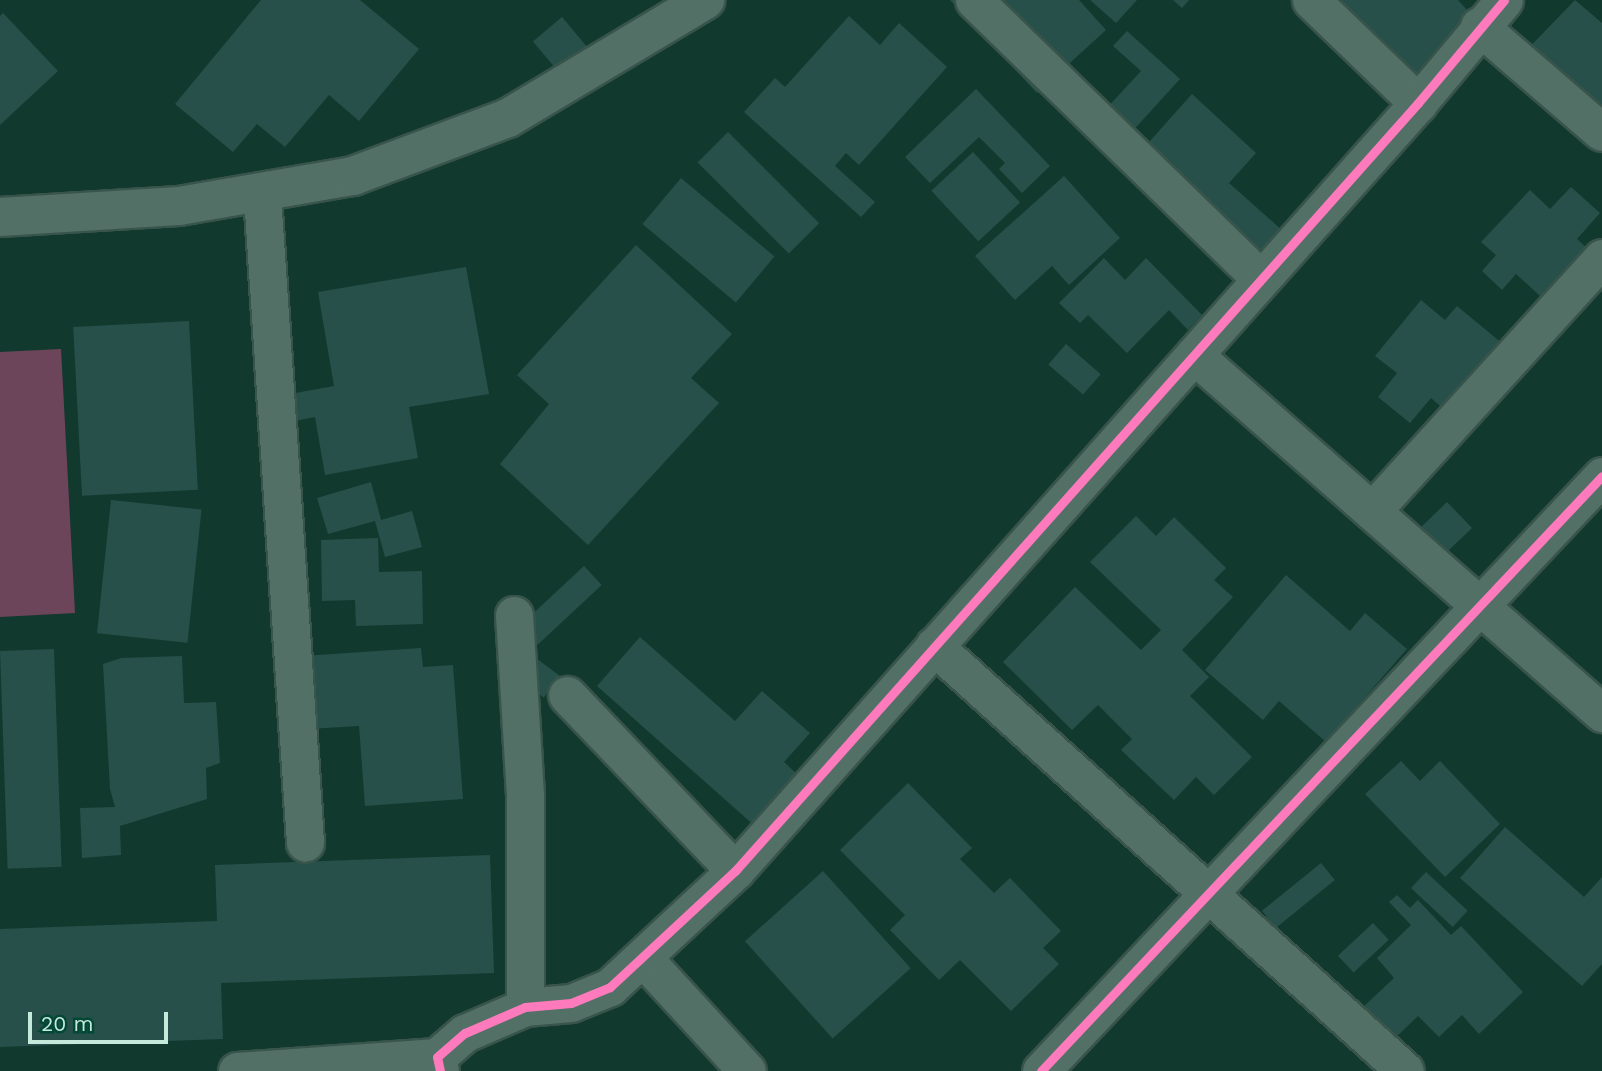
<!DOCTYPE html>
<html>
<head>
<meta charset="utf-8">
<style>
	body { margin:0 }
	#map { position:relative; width:1602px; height:1071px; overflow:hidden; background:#12392e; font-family:"Work Sans",sans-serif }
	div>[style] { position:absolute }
	.green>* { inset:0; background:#6d455a }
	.building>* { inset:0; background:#265049; transform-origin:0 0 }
	.roads { filter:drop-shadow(2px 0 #38544b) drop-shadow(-2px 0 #38544b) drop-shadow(0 2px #38544b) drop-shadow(0 -2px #38544b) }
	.minor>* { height:37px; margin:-18.5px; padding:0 18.5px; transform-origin:18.5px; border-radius:18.5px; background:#537067 }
	.tertiary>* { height:38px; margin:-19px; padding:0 19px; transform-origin:19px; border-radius:19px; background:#537067 }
	.cycleway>* { height:9px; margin:-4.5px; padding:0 4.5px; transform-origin:4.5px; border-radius:4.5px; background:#fd7abc }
	span { translate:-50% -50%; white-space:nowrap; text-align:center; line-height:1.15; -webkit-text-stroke:5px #034836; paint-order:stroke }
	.scale { position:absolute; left:28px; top:1012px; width:140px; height:32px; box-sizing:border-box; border:4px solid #c5eadb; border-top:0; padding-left:9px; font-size:21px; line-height:24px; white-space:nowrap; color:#c5eadb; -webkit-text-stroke:5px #034836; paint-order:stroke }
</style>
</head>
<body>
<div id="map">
	<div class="green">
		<div style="clip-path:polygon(61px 349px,75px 613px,0 617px,0 352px)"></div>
	</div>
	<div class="building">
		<div style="clip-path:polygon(261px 0,360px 0,419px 49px,359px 121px,329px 95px,285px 147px,257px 124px,233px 152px,175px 104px)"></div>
		<div style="clip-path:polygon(950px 0,1079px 0,1106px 30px,1037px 93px)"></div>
		<div style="clip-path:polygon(1090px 0,1137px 0,1116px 23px)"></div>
		<div style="clip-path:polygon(1173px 0,1189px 0,1182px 8px)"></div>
		<div style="clip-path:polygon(1305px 0,1458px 0,1478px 22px,1397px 98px)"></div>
		<div style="clip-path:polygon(1575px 0,1602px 23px,1602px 114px,1515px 62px)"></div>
		<div style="clip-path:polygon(3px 13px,58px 71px,0 125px,0 16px)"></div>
		<div style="clip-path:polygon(849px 16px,880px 45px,899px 23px,947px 67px,859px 165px,846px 153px,835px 166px,875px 202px,861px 217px,744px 112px,775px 78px,785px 87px)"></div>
		<div style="left:562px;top:17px;width:42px;height:38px;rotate:50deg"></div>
		<div style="clip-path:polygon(1127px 31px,1180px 79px,1118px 147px,1093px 123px,1141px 71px,1113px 46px)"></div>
		<div style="clip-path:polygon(976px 89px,1050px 166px,1022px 193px,999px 169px,1005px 163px,979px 137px,930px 183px,905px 157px)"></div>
		<div style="clip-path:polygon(1192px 94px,1256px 153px,1229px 183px,1282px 230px,1247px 268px,1133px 160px)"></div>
		<div style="left:728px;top:132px;width:129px;height:43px;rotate:45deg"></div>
		<div style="left:973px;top:152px;width:69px;height:57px;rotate:47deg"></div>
		<div style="clip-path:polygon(1064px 176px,1120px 238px,1069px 285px,1052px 266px,1015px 300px,975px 256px)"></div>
		<div style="left:681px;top:178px;width:122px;height:60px;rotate:40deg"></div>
		<div style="clip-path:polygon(1571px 187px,1600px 213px,1577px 239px,1598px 258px,1552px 307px,1516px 274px,1502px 290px,1482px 271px,1496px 255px,1481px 242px,1530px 190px,1550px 209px)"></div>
		<div style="clip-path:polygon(636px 245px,732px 334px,691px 378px,719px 403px,588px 545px,500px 464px,549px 404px,517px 375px)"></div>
		<div style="clip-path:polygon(1104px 258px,1125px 280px,1146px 258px,1202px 315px,1188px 330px,1169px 310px,1127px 353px,1088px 315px,1080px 323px,1059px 303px)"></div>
		<div style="clip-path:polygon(466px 267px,489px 394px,409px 407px,418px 458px,325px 475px,315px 417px,295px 421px,290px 394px,334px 386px,318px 292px)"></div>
		<div style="clip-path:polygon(1421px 300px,1445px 320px,1457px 306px,1509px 349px,1452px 416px,1431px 398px,1410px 423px,1378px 397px,1397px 373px,1375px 356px)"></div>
		<div style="left:189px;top:321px;width:169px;height:116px;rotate:87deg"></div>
		<div style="left:1066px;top:344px;width:46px;height:27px;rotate:41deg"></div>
		<div style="clip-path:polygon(371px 482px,381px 520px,412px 511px,422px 547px,385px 557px,375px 521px,328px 534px,317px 498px)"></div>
		<div style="left:111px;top:500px;width:91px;height:134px;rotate:6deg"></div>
		<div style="left:1447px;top:502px;width:36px;height:47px;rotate:46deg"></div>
		<div style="clip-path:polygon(1136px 516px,1156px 536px,1174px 517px,1226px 568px,1214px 580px,1233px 597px,1182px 650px,1209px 677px,1190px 696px,1252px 757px,1214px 795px,1196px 777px,1174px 800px,1121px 750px,1132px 739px,1098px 705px,1072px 730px,1003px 662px,1075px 587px,1141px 650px,1161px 630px,1090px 562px)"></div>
		<div style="clip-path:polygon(378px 538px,379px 572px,422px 571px,423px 624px,356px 626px,355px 600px,322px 601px,321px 540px)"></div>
		<div style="left:584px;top:566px;width:26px;height:91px;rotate:47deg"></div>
		<div style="clip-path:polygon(1286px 575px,1350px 631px,1365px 613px,1407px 649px,1326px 742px,1279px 701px,1263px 720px,1205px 670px)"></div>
		<div style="clip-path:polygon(640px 637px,735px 721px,762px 691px,810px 733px,784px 762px,800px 777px,756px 827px,597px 686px)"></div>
		<div style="clip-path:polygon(421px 648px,423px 667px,453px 665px,463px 799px,365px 806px,359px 726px,308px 729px,303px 656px)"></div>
		<div style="left:54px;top:649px;width:218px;height:54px;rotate:88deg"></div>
		<div style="clip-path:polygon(182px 656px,184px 703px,216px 702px,220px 763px,206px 768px,207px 799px,120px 826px,121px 855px,82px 858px,80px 808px,115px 807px,110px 789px,103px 664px,121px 658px)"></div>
		<div style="left:536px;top:658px;width:30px;height:27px;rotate:37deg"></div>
		<div style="clip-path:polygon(1401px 761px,1420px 781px,1440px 761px,1500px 824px,1445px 877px,1365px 794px)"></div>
		<div style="clip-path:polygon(908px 783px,972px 848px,960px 859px,994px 893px,1010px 878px,1061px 931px,1043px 948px,1059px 964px,1011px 1011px,960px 960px,939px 980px,890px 930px,905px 915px,840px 850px)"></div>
		<div style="clip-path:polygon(1505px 827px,1584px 897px,1602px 877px,1602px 964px,1582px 986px,1460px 878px)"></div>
		<div style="clip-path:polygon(490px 855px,494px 973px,221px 983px,223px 1039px,0 1047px,0 929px,217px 921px,215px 865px)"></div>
		<div style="left:1321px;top:863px;width:22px;height:76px;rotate:51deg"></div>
		<div style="left:823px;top:871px;width:131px;height:105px;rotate:48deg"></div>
		<div style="left:1426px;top:872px;width:57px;height:22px;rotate:43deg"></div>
		<div style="clip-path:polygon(1397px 895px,1410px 908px,1418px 900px,1451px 935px,1461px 926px,1523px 992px,1479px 1034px,1462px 1015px,1439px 1037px,1418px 1016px,1391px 1042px,1361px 1009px,1394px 978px,1377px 958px,1411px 925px,1389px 902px)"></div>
		<div style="left:1373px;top:923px;width:23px;height:48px;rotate:47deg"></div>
	</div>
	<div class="roads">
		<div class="minor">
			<div style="left:974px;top:0;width:400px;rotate:44.2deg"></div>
			<div style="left:1311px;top:0;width:149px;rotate:43.9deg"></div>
			<div style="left:1479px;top:26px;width:162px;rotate:40.8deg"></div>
			<div style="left:262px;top:195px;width:649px;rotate:86.2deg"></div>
			<div style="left:1194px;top:355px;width:543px;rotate:41.27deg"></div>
			<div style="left:1372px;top:511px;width:342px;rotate:-47.7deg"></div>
			<div style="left:514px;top:615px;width:182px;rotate:86.5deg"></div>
			<div style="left:525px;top:797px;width:210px;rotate:90deg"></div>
			<div style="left:934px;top:646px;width:634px;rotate:42.06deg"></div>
			<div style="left:567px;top:695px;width:243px;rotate:46.3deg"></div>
			<div style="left:644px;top:959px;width:152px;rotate:47.4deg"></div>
			<div style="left:237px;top:1071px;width:200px;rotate:-4deg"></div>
			<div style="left:440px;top:1071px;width:14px;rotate:-102deg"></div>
			<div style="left:437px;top:1057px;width:37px;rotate:-41deg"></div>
			<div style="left:465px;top:1033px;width:65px;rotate:-23.4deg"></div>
			<div style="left:525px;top:1007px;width:46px;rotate:-5deg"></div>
			<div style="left:571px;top:1003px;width:42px;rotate:-22.3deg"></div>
			<div style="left:610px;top:987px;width:171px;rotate:-42.9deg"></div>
			<div style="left:735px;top:871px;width:1028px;rotate:-48.35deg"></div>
			<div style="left:1418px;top:103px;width:134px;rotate:-50.1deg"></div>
			<div style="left:1041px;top:1071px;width:818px;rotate:-46.68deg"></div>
		</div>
		<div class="tertiary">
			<div style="left:0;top:217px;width:179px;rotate:-3.5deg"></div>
			<div style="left:179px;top:206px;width:177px;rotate:-9.8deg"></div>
			<div style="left:353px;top:176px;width:165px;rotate:-20.5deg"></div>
			<div style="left:508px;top:118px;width:230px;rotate:-30.9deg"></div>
		</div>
	</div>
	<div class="cycleway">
		<div style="left:440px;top:1071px;width:14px;rotate:-102deg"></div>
		<div style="left:437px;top:1057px;width:37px;rotate:-41deg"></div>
		<div style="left:465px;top:1033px;width:65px;rotate:-23.4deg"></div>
		<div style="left:525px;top:1007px;width:46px;rotate:-5deg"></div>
		<div style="left:571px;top:1003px;width:42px;rotate:-22.3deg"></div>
		<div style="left:610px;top:987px;width:171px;rotate:-42.9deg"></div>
		<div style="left:735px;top:871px;width:1028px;rotate:-48.35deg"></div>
		<div style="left:1418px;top:103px;width:134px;rotate:-50.1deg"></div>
		<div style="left:1041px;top:1071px;width:818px;rotate:-46.68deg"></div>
	</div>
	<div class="scale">20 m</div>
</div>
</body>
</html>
